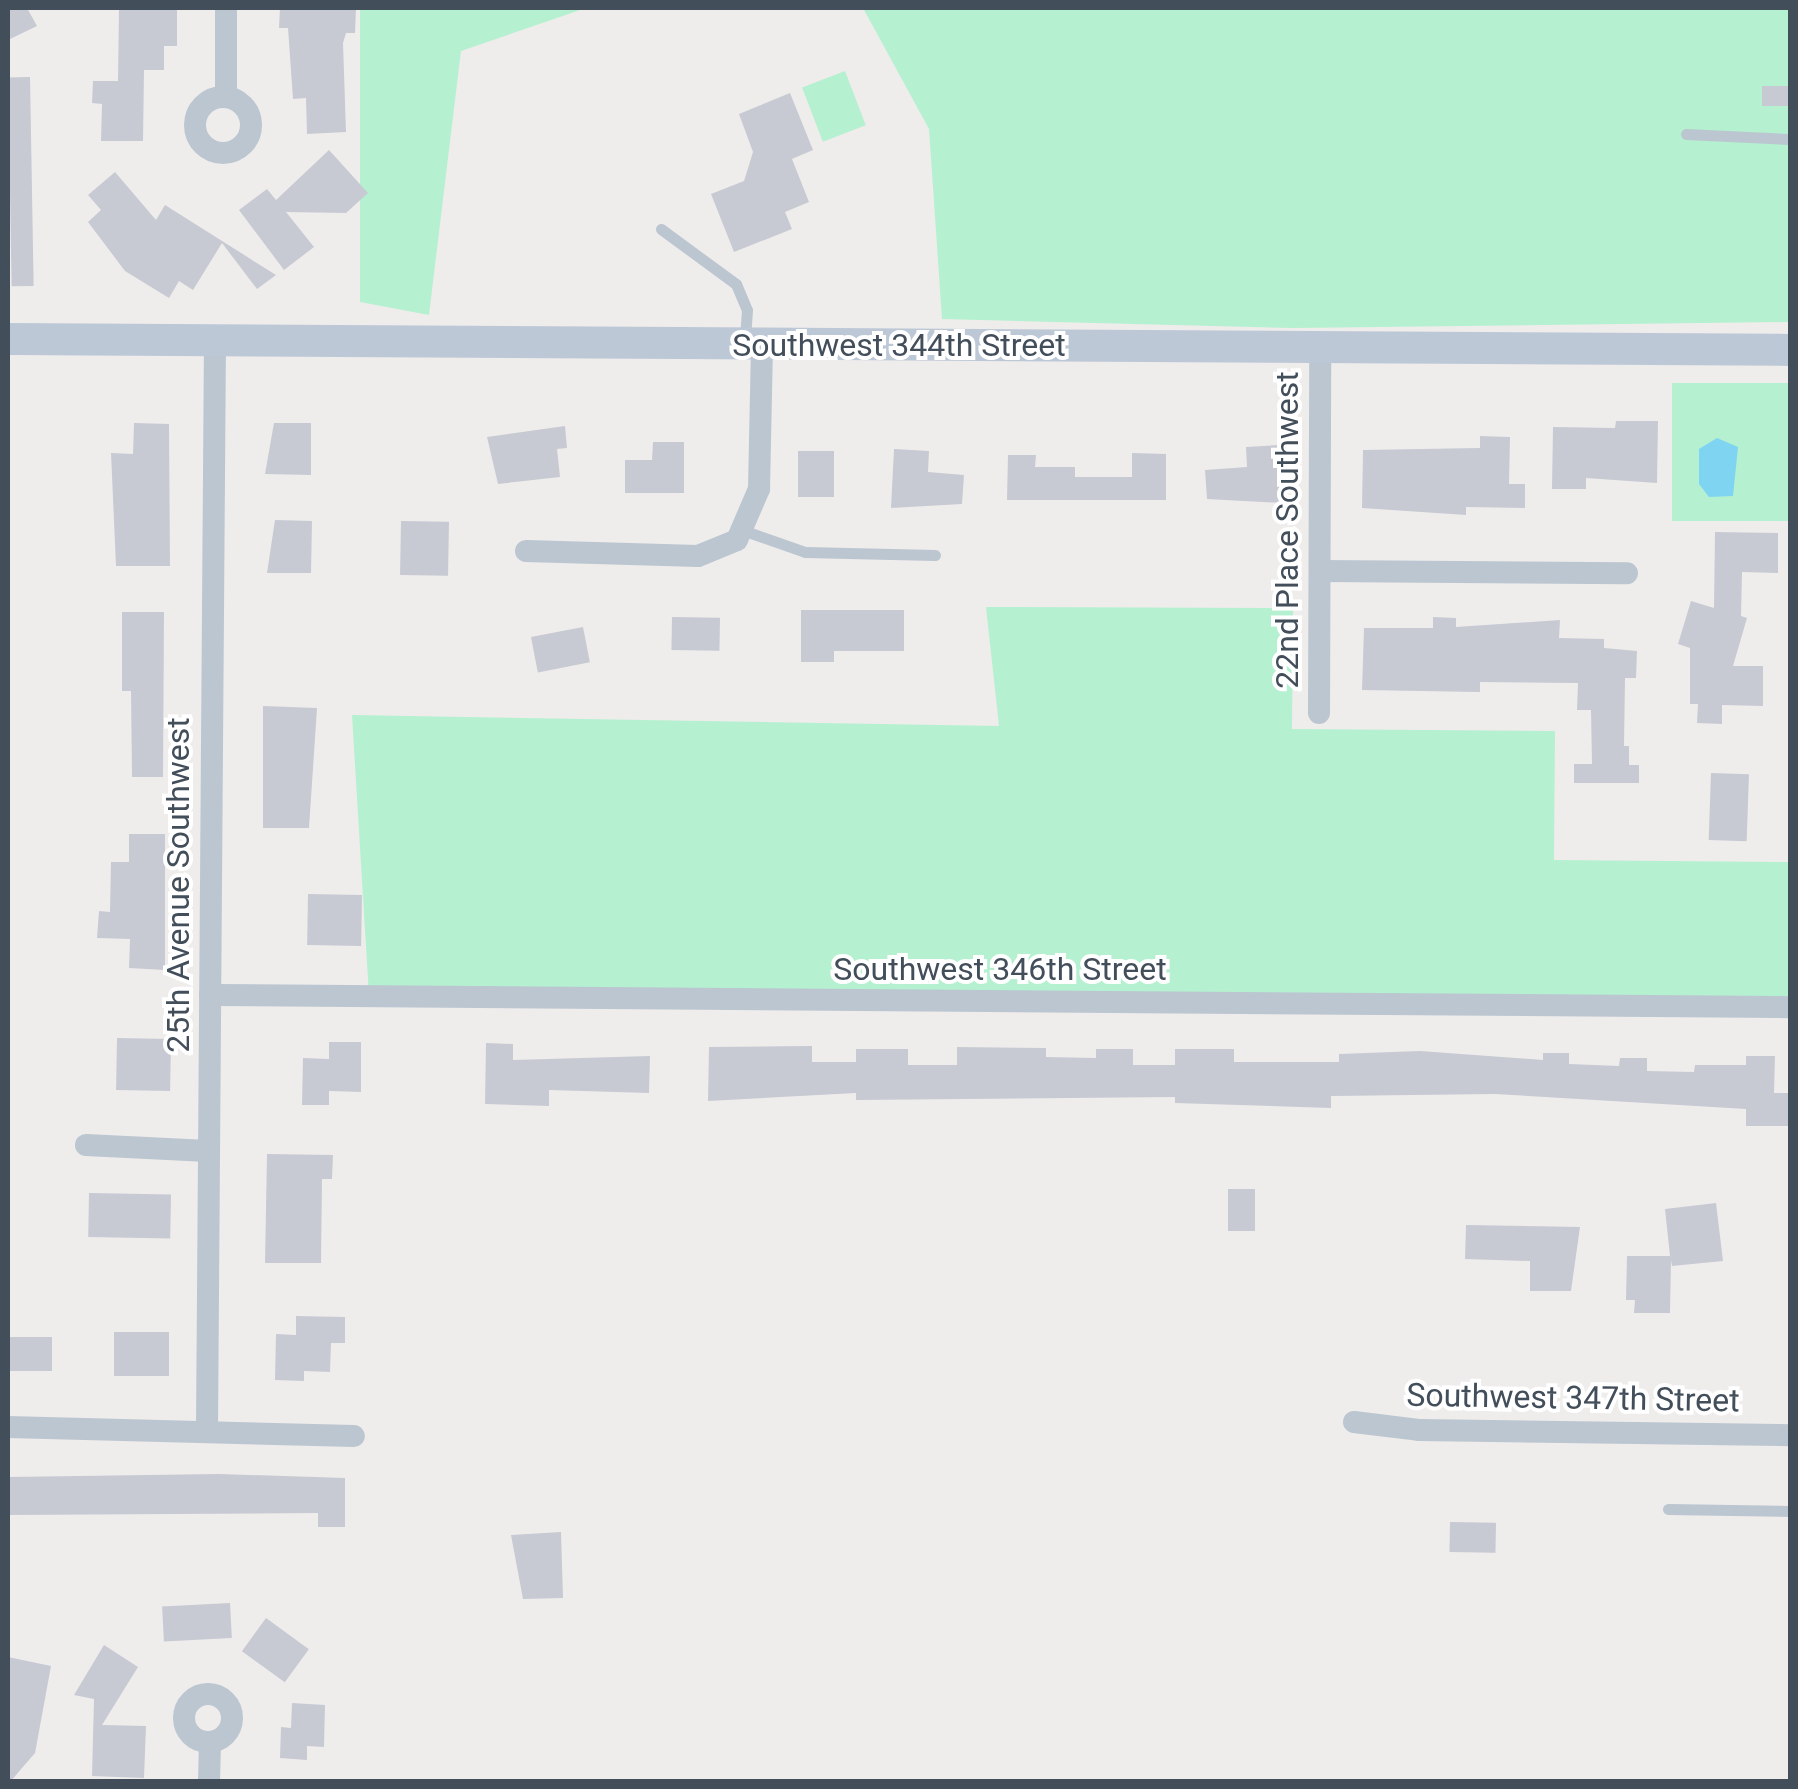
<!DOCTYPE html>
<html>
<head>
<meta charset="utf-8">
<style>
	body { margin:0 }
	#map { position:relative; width:1798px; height:1789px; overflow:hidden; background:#efecec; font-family:Roboto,sans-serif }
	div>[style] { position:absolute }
	.green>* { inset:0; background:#b5f1d0; transform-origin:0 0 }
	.water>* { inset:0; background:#7fd4f2 }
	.building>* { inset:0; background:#c7cad3; transform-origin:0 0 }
	.lane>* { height:11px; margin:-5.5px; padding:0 5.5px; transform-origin:5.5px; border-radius:5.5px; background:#bbc6d0 }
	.street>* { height:22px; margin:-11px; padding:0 11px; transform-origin:11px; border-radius:11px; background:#bbc6d0 }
	.street>.ring { margin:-11px; padding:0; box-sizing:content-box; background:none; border:22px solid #bbc6d0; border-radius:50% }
	.secondary>* { height:32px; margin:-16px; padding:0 16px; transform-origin:16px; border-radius:16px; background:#bdc8d7 }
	span { translate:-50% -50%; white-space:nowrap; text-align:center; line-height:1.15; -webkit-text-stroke:8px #fff; paint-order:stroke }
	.street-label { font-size:32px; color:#434e5b }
	.frame { position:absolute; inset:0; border:10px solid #434e5b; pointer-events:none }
</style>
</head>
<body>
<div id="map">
	<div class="green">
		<div style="clip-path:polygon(360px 8px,586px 8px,461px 51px,429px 315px,360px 302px)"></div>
		<div style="clip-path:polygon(863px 8px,1790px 8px,1790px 322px,1293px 328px,942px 319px,929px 129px)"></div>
		<div style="left:845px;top:71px;width:58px;height:46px;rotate:69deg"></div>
		<div style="left:1672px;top:383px;width:118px;height:138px"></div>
		<div style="clip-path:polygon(986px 607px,1293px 608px,1292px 729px,1555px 731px,1554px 860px,1790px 862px,1790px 1007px,369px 996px,352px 715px,999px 726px)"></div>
	</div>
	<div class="water">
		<div style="clip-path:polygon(1717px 438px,1738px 447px,1733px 496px,1709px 497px,1699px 484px,1699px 449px)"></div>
	</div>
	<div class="building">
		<div style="clip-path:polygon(8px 8px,27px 8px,37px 26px,8px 40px)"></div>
		<div style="clip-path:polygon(280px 8px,356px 8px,355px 33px,346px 33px,343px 43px,346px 132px,307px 134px,306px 98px,293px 99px,288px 28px,279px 28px)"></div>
		<div style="clip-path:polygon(119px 9px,177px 9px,177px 46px,164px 46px,164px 70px,144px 70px,143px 141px,101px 141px,102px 104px,92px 103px,93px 81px,118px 81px)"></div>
		<div style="left:30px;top:77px;width:209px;height:22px;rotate:89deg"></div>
		<div style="left:1790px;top:86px;width:20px;height:28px;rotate:90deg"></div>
		<div style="clip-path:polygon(790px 93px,813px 150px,792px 159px,809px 202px,785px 212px,792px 229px,734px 252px,711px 194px,744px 181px,753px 152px,739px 114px)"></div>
		<div style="clip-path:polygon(329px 150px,368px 193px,346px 213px,286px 212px,314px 247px,284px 270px,239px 210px,267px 189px,276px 200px)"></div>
		<div style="clip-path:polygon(115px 172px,156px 220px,165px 205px,276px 275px,257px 289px,222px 243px,193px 290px,179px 281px,169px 298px,125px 271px,88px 222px,101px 210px,88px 195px)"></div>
		<div style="clip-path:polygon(1616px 421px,1658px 421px,1657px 483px,1586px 478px,1586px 489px,1552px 489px,1553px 427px,1615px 428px)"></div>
		<div style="clip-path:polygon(134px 423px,169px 424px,170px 566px,116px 566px,111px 453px,133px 454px)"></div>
		<div style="clip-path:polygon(274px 423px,311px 423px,311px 475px,265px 474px)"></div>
		<div style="clip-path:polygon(565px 426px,567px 448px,557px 449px,560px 477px,498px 484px,487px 437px)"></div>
		<div style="clip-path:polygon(1480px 436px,1510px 437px,1509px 484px,1525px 484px,1525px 508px,1466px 507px,1466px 515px,1362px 508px,1363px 450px,1480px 448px)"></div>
		<div style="clip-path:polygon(653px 442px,684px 442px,684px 493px,625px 493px,625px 460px,652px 460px)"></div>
		<div style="clip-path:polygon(1280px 445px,1283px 503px,1207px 499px,1205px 470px,1247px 467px,1246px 447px)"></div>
		<div style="clip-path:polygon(894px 449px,929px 451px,928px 472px,964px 475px,962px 504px,891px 508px)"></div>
		<div style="left:798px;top:451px;width:36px;height:46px"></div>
		<div style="clip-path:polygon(1132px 453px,1166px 454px,1166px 500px,1007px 500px,1008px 455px,1036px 455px,1035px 467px,1075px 467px,1075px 477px,1132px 477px)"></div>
		<div style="clip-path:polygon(275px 520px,312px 521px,311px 573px,267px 573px)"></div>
		<div style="left:401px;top:521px;width:48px;height:54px;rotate:1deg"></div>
		<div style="clip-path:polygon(1715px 532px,1778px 533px,1778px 573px,1742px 572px,1741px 616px,1747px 618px,1733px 666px,1763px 666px,1763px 706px,1722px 705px,1722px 724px,1697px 723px,1698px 704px,1690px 704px,1690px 648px,1678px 644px,1691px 601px,1714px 608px)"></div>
		<div style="clip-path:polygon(801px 610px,904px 610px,904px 651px,834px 651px,834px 662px,801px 662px)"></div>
		<div style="clip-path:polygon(122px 612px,164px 612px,163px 777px,132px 777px,131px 691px,122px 691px)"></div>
		<div style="left:672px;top:617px;width:48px;height:33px;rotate:1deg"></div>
		<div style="clip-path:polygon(1433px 617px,1456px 618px,1456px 627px,1560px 620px,1559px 638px,1604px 639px,1604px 648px,1637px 651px,1636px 678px,1625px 678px,1624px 746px,1629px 746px,1629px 765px,1639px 765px,1639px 783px,1574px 783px,1574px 764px,1592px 764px,1591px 710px,1577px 710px,1578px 683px,1480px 682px,1480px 692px,1362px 690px,1364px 628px,1433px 628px)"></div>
		<div style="left:583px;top:627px;width:36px;height:53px;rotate:79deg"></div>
		<div style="clip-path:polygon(263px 706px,317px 708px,309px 828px,263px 828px)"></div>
		<div style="left:1711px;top:773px;width:38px;height:67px;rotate:2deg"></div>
		<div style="clip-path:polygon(129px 834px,165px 834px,165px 970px,129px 968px,130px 939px,97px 938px,99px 911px,110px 912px,111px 862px,129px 862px)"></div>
		<div style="left:308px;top:894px;width:54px;height:51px;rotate:1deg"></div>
		<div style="left:117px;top:1038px;width:54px;height:52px;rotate:1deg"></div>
		<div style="clip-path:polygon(329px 1042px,361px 1042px,361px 1092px,329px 1091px,329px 1105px,302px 1105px,303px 1058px,329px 1059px)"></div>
		<div style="clip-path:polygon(486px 1043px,513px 1044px,513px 1060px,650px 1056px,649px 1093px,549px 1090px,549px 1106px,485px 1104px)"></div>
		<div style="clip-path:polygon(812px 1046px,812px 1062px,856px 1062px,856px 1049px,908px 1049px,908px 1065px,957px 1065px,957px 1047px,1046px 1048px,1046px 1057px,1096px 1058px,1096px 1049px,1133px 1049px,1133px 1065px,1175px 1065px,1175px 1049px,1234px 1049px,1234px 1062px,1339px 1062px,1339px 1054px,1420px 1051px,1543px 1060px,1543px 1053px,1569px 1053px,1569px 1064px,1619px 1066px,1620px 1058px,1647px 1058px,1647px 1071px,1694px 1072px,1695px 1065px,1746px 1065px,1746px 1056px,1775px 1056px,1774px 1093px,1790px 1093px,1790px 1126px,1746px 1126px,1746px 1109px,1495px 1094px,1331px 1096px,1331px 1108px,1175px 1103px,1175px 1097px,856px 1100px,856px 1093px,708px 1101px,709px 1047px)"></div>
		<div style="clip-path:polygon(267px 1154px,333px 1155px,332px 1179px,322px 1179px,321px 1263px,265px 1263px)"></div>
		<div style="left:1228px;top:1189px;width:27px;height:42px"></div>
		<div style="left:89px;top:1193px;width:82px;height:44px;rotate:1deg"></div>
		<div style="clip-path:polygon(1716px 1203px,1723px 1261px,1672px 1266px,1671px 1260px,1670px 1313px,1634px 1313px,1635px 1300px,1626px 1300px,1627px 1256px,1670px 1256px,1665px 1209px)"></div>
		<div style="clip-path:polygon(1466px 1225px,1580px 1227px,1571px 1291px,1530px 1291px,1530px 1261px,1465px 1259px)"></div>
		<div style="clip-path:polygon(296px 1316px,345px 1317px,345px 1343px,331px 1343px,330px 1372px,304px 1371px,304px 1381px,275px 1380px,276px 1334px,296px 1335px)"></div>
		<div style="left:114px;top:1332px;width:55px;height:44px"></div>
		<div style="left:8px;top:1337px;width:44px;height:34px"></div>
		<div style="clip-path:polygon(219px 1474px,345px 1478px,345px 1527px,318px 1527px,318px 1513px,8px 1515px,8px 1477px)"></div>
		<div style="left:1450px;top:1522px;width:46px;height:30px;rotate:1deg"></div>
		<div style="clip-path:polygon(561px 1532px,563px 1598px,523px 1599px,511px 1535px)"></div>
		<div style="left:230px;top:1603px;width:35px;height:68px;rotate:87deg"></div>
		<div style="left:266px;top:1618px;width:53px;height:41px;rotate:36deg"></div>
		<div style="clip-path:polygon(104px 1645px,138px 1667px,102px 1725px,146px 1726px,144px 1778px,92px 1776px,94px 1699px,74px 1695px)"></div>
		<div style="clip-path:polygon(8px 1657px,51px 1666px,35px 1753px,10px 1782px)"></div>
		<div style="clip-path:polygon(292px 1703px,325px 1705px,324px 1747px,307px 1746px,307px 1760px,280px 1758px,281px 1727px,291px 1728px)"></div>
	</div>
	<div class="lane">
		<div style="left:1686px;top:134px;width:104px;rotate:2.8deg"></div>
		<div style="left:661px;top:229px;width:93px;rotate:36.3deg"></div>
		<div style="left:736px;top:284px;width:28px;rotate:67deg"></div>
		<div style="left:747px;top:310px;width:30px;rotate:94deg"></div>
		<div style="left:745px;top:531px;width:64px;rotate:19.3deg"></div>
		<div style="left:805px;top:552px;width:130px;rotate:1.3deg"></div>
		<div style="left:1668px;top:1509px;width:122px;rotate:0.9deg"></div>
	</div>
	<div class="street">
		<div class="ring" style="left:195px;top:97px;width:34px;height:34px"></div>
		<div style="left:226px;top:97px;width:89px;rotate:-90deg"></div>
		<div style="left:526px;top:551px;width:172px;rotate:1.7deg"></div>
		<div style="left:698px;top:556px;width:42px;rotate:-22.3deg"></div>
		<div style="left:737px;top:540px;width:56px;rotate:-66.7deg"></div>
		<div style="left:759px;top:489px;width:144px;rotate:-88.8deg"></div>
		<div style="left:1320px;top:571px;width:307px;rotate:0.4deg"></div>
		<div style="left:1319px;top:713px;width:365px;rotate:-89.8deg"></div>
		<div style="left:210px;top:995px;width:1580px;rotate:0.44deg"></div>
		<div style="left:86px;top:1145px;width:122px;rotate:2.8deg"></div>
		<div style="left:1354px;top:1422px;width:65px;rotate:7deg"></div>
		<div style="left:1419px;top:1430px;width:371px;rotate:0.8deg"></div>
		<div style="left:8px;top:1427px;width:346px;rotate:1.5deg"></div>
		<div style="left:207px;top:1429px;width:1087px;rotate:-89.58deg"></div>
		<div class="ring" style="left:184px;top:1694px;width:26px;height:26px"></div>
		<div style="left:209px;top:1782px;width:40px;rotate:-88.6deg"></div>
	</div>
	<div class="secondary">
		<div style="left:8px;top:339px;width:1782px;rotate:0.35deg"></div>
	</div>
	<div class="street-label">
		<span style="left:899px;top:345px">Southwest 344th Street</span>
		<span style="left:1287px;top:530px;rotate:-90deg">22nd Place Southwest</span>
		<span style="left:178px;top:885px;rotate:-90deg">25th Avenue Southwest</span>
		<span style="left:1000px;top:969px">Southwest 346th Street</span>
		<span style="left:1573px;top:1398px;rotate:1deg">Southwest 347th Street</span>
	</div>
	<div class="frame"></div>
</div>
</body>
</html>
